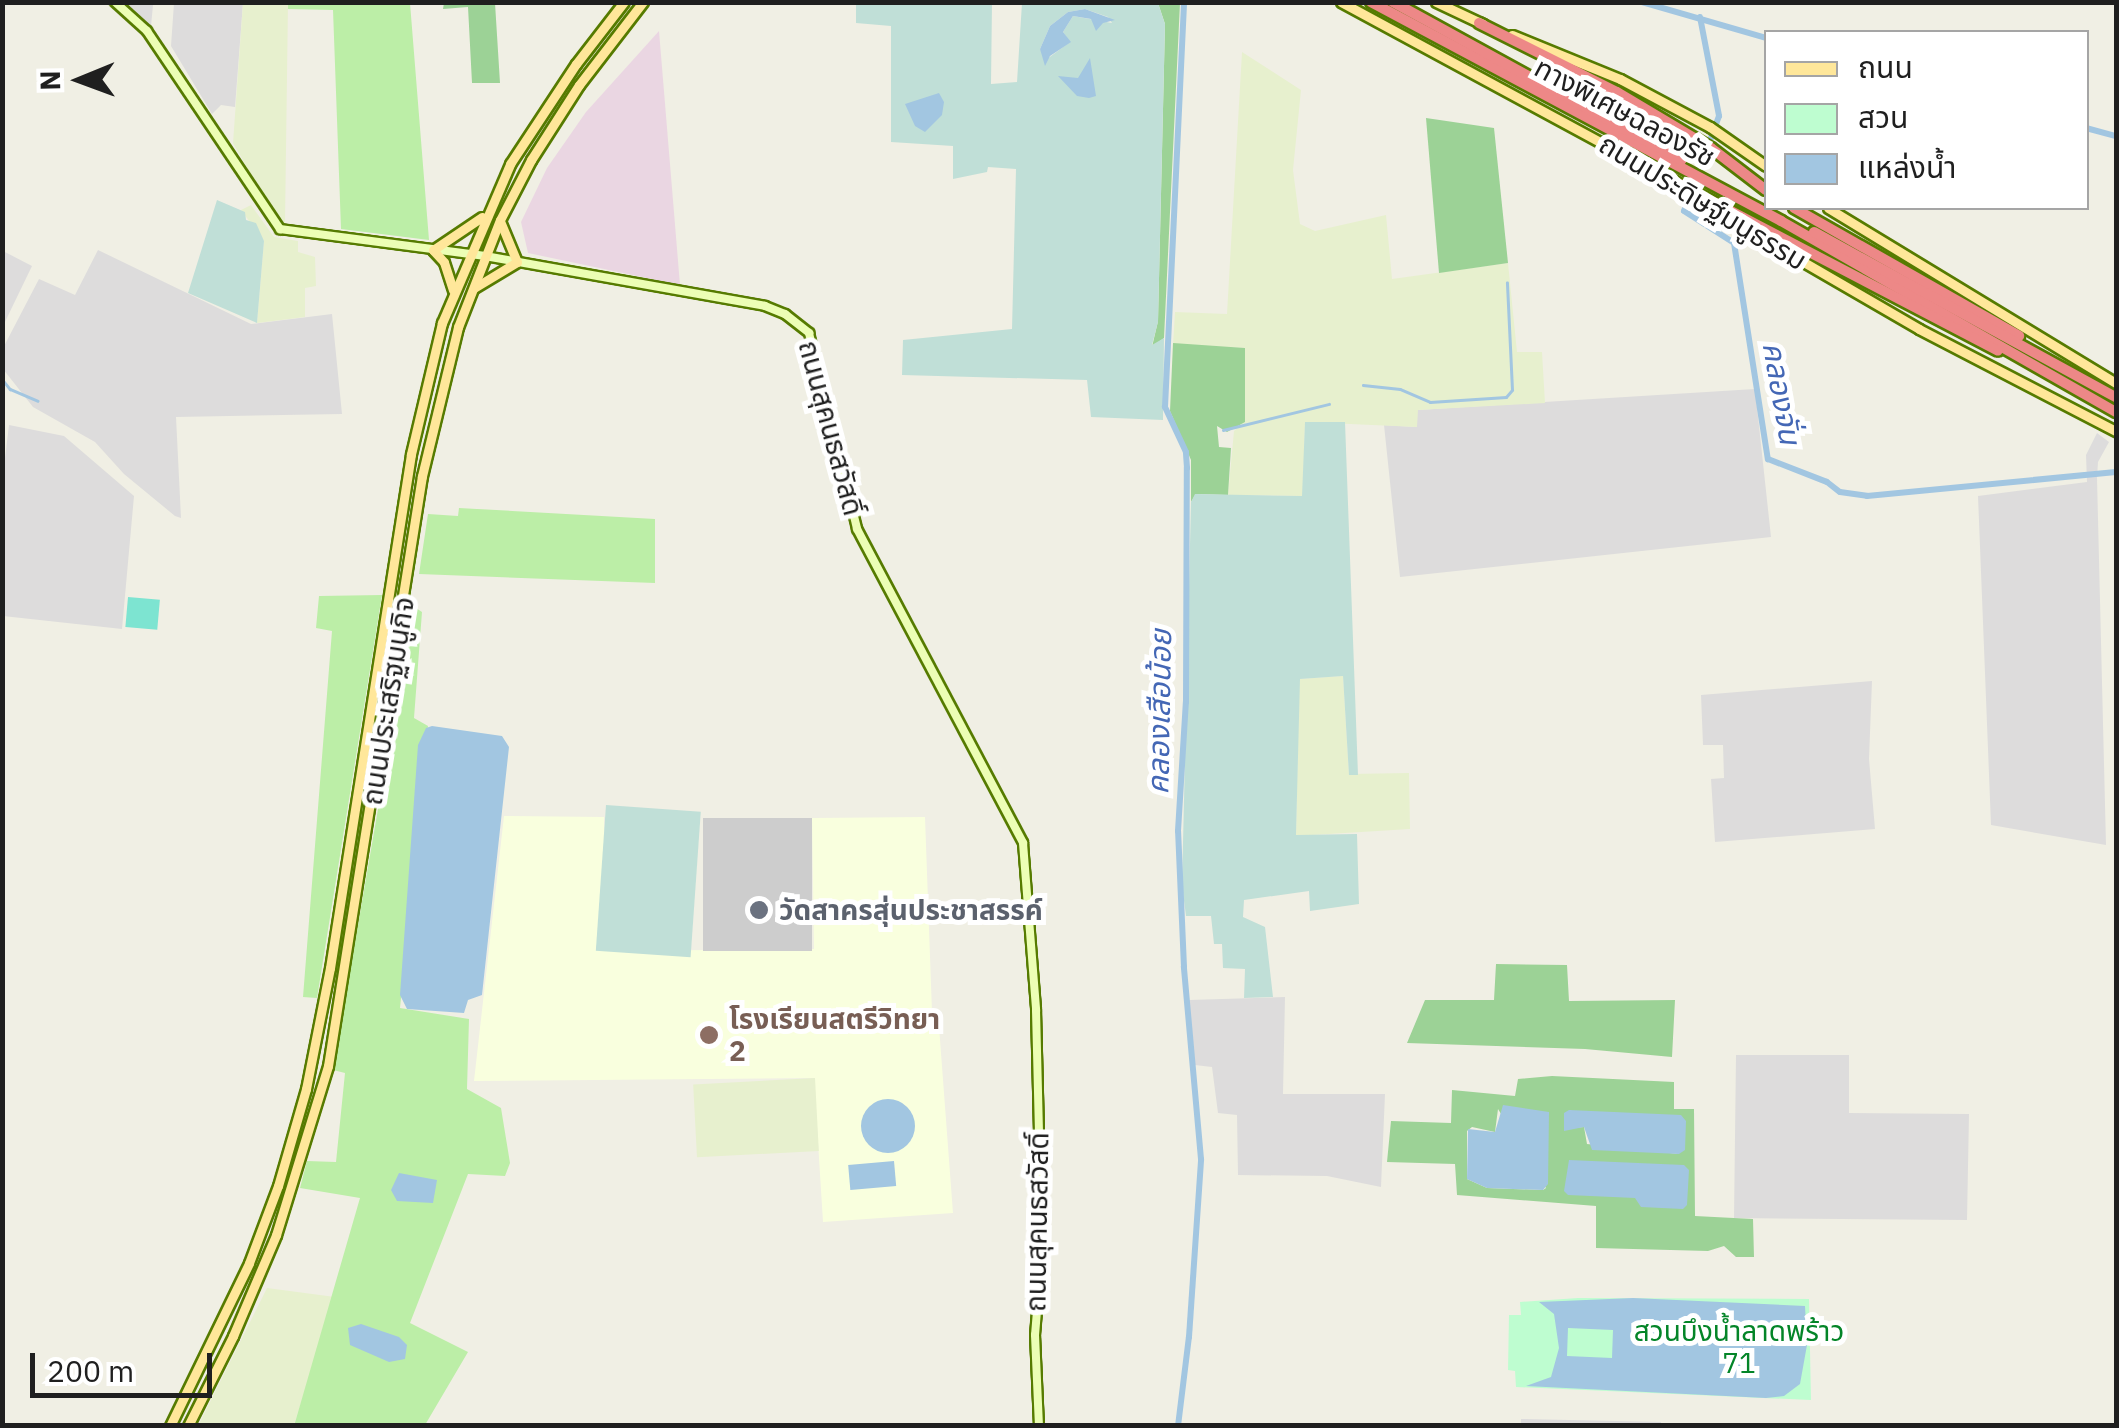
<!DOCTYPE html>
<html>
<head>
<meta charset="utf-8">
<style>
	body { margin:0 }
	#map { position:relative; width:2119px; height:1428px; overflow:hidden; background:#f0efe4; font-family:"IBM Plex Sans","Noto Sans Thai",sans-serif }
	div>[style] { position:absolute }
	.residential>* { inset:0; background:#dddcdc }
	.industrial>* { inset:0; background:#ead6e2 }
	.education>* { inset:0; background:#f9ffde }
	.religious>* { inset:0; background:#cdcdcd; transform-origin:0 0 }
	.farmland>* { inset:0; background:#e7f0ce; transform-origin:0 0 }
	.grass>* { inset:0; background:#bceea7 }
	.forest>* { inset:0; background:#9cd296 }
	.wetland>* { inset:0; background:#c0dfd7; transform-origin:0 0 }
	.park>* { inset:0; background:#befdd0 }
	.pitch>* { inset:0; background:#7de4d1; transform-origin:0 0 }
	.water>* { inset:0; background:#a2c6e1; transform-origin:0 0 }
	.round { border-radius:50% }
	.stream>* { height:2.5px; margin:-1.25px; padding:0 1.25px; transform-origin:1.25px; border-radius:1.25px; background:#a2c6e1 }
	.canal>* { height:6px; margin:-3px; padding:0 3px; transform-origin:3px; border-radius:3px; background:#a2c6e1 }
	.roads { filter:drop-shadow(2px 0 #567b00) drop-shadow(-2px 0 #567b00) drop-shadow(0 2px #567b00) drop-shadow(0 -2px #567b00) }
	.secondary>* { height:8px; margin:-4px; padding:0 4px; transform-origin:4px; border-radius:4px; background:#ecfeb5 }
	.primary>* { height:9px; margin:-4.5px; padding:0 4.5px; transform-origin:4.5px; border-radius:4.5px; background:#ffe79a }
	.motorway>* { height:10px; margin:-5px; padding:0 5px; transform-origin:5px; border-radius:5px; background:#ed8887 }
	.dots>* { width:28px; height:28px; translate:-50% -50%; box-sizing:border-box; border:5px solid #fff; border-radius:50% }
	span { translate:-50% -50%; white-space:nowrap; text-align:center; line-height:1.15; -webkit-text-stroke:10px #fff; paint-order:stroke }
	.street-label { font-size:28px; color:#1f1f1f }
	.worship-label { font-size:28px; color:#5b616d; font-weight:700 }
	.left { translate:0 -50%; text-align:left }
	.education-label { font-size:28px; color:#785e54; font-weight:700 }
	.park-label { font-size:28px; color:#048528 }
	.water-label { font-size:30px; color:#4467b5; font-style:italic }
	.frame { position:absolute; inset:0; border:5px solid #1f1f1f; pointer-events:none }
	.legend { position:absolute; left:1764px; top:30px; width:325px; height:180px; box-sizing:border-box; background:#fff; border:2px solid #a5a5a5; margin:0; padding:12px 18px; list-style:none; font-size:30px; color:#1f1f1f }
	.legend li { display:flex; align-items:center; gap:20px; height:50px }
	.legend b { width:50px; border:2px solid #a5a5a5 }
	.north { position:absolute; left:30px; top:30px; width:100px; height:100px; -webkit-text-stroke:8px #fff; paint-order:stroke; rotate:269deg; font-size:28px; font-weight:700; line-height:40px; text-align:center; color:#1f1f1f }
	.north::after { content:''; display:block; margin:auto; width:35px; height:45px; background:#1f1f1f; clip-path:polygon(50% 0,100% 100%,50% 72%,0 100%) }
	.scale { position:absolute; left:30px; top:1353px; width:182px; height:45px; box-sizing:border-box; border:5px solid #1f1f1f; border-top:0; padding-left:12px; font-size:30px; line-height:35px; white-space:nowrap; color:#1f1f1f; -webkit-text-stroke:8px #fff; paint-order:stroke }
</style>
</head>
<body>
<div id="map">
	<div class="residential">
		<div style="clip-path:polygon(123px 3px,243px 3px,235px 107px,221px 105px,212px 114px,171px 46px,174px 3px,153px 5px,151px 26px)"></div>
		<div style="clip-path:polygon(98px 250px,251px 324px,332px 314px,342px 414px,176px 417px,181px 518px,175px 516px,124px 474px,95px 442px,33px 407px,3px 369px,2px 350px,39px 279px,75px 295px)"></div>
		<div style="clip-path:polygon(3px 251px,32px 266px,3px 326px)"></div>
		<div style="clip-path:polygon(1755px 389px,1771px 537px,1400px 577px,1384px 425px,1416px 427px,1417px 410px)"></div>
		<div style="clip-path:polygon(9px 425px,64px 436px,134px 496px,122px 629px,3px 616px,2px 483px)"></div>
		<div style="clip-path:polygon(2097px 433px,2109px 442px,2098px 462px,2097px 478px,2106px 845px,1991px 825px,1978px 496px,2087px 482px,2086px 455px)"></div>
		<div style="clip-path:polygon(1872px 681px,1869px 759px,1875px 829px,1715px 842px,1711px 779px,1724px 778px,1723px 745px,1703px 745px,1701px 695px)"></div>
		<div style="clip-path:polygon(1285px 997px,1283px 1094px,1385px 1094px,1381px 1187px,1327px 1176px,1238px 1175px,1237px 1115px,1218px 1113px,1212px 1067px,1195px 1065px,1189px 1000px)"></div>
		<div style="clip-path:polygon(1736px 1055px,1849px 1055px,1849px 1113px,1969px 1114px,1967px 1220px,1734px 1218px)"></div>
		<div style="clip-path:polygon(1521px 1419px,1661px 1422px,1661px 1425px,1521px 1426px)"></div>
	</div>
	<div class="industrial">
		<div style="clip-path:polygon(659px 31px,680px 285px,528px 253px,521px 222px,547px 168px,586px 112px)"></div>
	</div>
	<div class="education">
		<div style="clip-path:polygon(504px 816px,604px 817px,607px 951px,814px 949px,812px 818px,925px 817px,932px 1012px,938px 1013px,953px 1213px,823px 1222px,814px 1078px,474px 1081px)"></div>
	</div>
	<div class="religious">
		<div style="left:703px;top:818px;width:109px;height:133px"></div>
	</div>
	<div class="farmland">
		<div style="clip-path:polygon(243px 3px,288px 3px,285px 223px,276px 218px,233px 143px)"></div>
		<div style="clip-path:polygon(1242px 52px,1301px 90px,1293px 170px,1300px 224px,1315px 231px,1386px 215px,1392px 279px,1508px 263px,1517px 352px,1542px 352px,1545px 403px,1418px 410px,1417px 427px,1305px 422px,1303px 496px,1228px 495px,1234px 431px,1245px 421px,1245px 348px,1173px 345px,1175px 312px,1227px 314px)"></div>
		<div style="clip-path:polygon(251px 205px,274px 237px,298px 241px,298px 252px,315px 257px,316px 286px,305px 288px,305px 317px,257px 323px,264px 241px,241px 210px)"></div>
		<div style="clip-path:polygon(1343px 676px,1349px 774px,1409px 773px,1410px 829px,1296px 836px,1299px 679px)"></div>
		<div style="left:815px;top:1078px;width:73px;height:122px;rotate:87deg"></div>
		<div style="clip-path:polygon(267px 1288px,335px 1297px,294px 1425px,198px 1426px)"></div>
	</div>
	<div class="grass">
		<div style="clip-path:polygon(288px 3px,410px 3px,429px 240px,341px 229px,333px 10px,288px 9px)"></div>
		<div style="clip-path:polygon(459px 508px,655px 519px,655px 583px,419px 574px,428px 514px,458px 516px)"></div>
		<div style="clip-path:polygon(382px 595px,317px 998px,303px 997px,332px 631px,316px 628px,319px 596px)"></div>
		<div style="clip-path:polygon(413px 606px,422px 612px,414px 718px,428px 726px,400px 1008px,469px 1019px,467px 1089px,501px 1108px,510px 1163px,505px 1176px,468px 1174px,410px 1323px,468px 1352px,425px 1425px,294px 1426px,360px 1198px,300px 1188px,307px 1161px,336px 1162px,345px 1073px,333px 1070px)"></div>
	</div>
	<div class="forest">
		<div style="clip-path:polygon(444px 3px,495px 3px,500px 83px,472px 83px,468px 7px,443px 9px)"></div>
		<div style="clip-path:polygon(1158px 3px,1180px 3px,1164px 338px,1152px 347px,1158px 321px,1165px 24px)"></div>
		<div style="clip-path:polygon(1426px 118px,1494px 128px,1508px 263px,1439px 273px)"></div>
		<div style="clip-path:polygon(1173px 343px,1245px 348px,1245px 422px,1227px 432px,1217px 426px,1219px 447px,1231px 448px,1228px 495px,1196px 494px,1191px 502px,1191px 460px,1170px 411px)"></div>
		<div style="clip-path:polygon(1496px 964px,1567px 965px,1569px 1001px,1675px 1000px,1672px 1057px,1585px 1049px,1407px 1043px,1425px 1000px,1494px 1000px)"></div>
		<div style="clip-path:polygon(evenodd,1552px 1076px,1674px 1082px,1674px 1109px,1694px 1109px,1695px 1216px,1753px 1219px,1754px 1257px,1736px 1257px,1724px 1246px,1708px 1251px,1596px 1248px,1596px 1206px,1457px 1195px,1455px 1164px,1387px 1162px,1391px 1121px,1451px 1123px,1452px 1090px,1515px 1096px,1518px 1079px,1552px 1076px,1498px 1109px,1546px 1188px,1543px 1190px,1487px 1188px,1467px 1179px,1467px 1131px,1472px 1127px,1495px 1132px,1498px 1109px,1552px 1076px,1569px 1110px,1679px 1154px,1587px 1144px,1584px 1127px,1570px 1128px,1569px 1110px)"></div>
	</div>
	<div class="wetland">
		<div style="clip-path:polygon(evenodd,1108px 2px,1158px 3px,1165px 24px,1158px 322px,1152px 345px,1164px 338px,1163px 420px,1091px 417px,1087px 380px,902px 375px,903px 340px,1012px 329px,1016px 169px,988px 167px,987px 172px,953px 179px,953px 146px,891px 142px,891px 26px,856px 23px,856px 3px,992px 3px,991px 84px,1017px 82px,1022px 3px,1108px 2px,1085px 9px,1108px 17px,1112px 23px,1073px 16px,1063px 32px,1070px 42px,1047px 59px,1040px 49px,1050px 26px,1068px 12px,1085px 9px)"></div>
		<div style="clip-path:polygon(217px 200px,245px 212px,246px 220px,256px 223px,264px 241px,257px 323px,188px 293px)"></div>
		<div style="clip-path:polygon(1305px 422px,1345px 422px,1358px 775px,1349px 775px,1343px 676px,1300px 679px,1296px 835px,1357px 834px,1359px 904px,1310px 911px,1309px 891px,1244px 900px,1243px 917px,1265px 927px,1273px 997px,1244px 998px,1245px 969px,1223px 968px,1222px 944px,1214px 944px,1211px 916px,1186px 916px,1182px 885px,1191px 502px,1195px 494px,1302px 496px)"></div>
		<div style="left:606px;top:805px;width:95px;height:146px;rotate:4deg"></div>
	</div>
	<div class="park">
		<div style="clip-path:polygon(1578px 1298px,1809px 1299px,1811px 1400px,1516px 1387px,1515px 1371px,1508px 1370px,1509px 1315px,1521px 1315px,1520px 1302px)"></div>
	</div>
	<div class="pitch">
		<div style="left:128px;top:597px;width:32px;height:30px;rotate:5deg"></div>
	</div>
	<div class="water">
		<div style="clip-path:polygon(1085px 9px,1115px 20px,1103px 23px,1096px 31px,1091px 19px,1073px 16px,1063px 32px,1071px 42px,1050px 56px,1045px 66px,1040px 49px,1050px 26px,1068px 12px)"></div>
		<div style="clip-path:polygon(1090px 58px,1096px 96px,1089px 98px,1077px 96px,1058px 76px,1078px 78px)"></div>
		<div style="clip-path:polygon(939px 93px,944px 102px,942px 115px,925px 132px,915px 126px,905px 104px)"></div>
		<div style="clip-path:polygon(432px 726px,502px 736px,509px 747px,482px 995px,468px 1000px,464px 1013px,407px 1009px,400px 995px,418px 745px,426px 728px)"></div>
		<div class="round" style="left:861px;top:1099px;width:54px;height:54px"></div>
		<div style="clip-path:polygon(1503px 1105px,1549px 1112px,1548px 1184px,1543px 1190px,1487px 1188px,1467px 1179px,1468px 1129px,1495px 1132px)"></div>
		<div style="clip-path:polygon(1569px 1110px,1681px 1115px,1686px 1121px,1685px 1150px,1679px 1154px,1592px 1150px,1584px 1127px,1564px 1131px,1564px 1113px)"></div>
		<div style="clip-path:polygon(1569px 1160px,1684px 1165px,1689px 1170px,1687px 1205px,1683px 1209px,1641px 1207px,1635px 1198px,1568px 1195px,1564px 1191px)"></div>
		<div style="left:894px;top:1161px;width:25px;height:46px;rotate:85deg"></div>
		<div style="clip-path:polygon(399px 1173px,437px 1180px,433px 1203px,397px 1201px,391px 1190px)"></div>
		<div style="clip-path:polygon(evenodd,1633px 1298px,1805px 1306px,1807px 1345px,1800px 1384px,1784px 1396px,1766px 1398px,1526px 1386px,1551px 1377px,1559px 1348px,1554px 1314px,1539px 1302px,1633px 1298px,1568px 1328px,1613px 1330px,1612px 1358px,1567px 1356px,1568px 1328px)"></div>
		<div style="clip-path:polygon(361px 1324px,399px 1337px,407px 1345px,405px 1359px,389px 1362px,350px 1345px,348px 1328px)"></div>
	</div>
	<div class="stream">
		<div style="left:2px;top:379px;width:13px;rotate:51deg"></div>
		<div style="left:10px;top:389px;width:30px;rotate:23deg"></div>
		<div style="left:1363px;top:385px;width:37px;rotate:6deg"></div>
		<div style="left:1400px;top:389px;width:33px;rotate:23deg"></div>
		<div style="left:1430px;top:402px;width:76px;rotate:-3.8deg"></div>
		<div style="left:1506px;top:397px;width:9px;rotate:-49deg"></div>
		<div style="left:1512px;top:390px;width:107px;rotate:-92.7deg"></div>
		<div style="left:1223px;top:430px;width:109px;rotate:-13.8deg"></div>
	</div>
	<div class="canal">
		<div style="left:1642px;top:2px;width:129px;rotate:16.2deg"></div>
		<div style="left:1700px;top:17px;width:101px;rotate:79.1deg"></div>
		<div style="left:1719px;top:116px;width:101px;rotate:110.2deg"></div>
		<div style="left:1684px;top:211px;width:59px;rotate:32.6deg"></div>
		<div style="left:1734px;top:243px;width:219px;rotate:81.1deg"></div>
		<div style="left:1768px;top:459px;width:63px;rotate:21.3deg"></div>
		<div style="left:1827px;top:482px;width:16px;rotate:38deg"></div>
		<div style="left:1840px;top:492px;width:27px;rotate:8deg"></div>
		<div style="left:1867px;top:496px;width:250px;rotate:-5.5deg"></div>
		<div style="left:2086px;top:128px;width:31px;rotate:15deg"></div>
		<div style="left:1178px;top:1426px;width:90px;rotate:-83deg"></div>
		<div style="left:1189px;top:1337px;width:178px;rotate:-86.1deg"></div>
		<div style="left:1201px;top:1159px;width:193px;rotate:-95.1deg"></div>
		<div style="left:1184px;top:967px;width:136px;rotate:-92.5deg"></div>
		<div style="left:1178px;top:831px;width:129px;rotate:-86.5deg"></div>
		<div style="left:1186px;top:702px;width:234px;rotate:-89.8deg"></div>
		<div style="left:1187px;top:468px;width:16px;rotate:-94deg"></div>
		<div style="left:1186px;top:452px;width:50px;rotate:-115deg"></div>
		<div style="left:1165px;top:407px;width:405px;rotate:-87.3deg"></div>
	</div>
	<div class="roads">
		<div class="secondary">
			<div style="left:115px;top:2px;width:43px;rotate:42.2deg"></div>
			<div style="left:147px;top:31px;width:239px;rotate:56.1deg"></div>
			<div style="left:280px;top:229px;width:207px;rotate:7.5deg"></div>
			<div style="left:485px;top:256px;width:284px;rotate:10.1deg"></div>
			<div style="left:765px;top:306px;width:22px;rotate:22deg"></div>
			<div style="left:785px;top:314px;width:31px;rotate:38deg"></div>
			<div style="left:809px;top:333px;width:202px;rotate:76.2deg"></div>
			<div style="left:857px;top:529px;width:355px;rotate:62.1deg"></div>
			<div style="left:1023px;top:843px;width:168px;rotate:85.5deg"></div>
			<div style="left:1036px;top:1010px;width:240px;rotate:88.6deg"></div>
			<div style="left:1042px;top:1250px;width:85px;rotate:94.7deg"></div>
			<div style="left:1035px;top:1335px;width:91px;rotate:87.5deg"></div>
		</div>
		<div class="primary">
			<div style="left:1341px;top:2px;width:317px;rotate:28.4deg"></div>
			<div style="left:1436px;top:2px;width:52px;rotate:25.1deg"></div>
			<div style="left:1512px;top:35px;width:117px;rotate:22.2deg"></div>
			<div style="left:1620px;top:79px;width:102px;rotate:28.1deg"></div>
			<div style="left:1710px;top:127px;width:68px;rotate:34.9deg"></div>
			<div style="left:1650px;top:173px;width:311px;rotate:30.1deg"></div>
			<div style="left:1919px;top:329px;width:222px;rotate:27.4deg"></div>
			<div style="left:1828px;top:208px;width:337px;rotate:31.3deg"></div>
			<div style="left:474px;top:288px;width:50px;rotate:-31.2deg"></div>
			<div style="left:517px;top:262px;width:44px;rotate:-112.5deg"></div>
			<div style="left:453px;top:290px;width:29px;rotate:-108deg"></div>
			<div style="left:444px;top:262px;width:16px;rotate:-133deg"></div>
			<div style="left:433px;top:250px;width:59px;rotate:-34deg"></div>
			<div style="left:170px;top:1426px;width:181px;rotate:-64.1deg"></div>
			<div style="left:249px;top:1263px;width:82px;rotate:-69.4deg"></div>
			<div style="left:278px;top:1186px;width:101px;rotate:-73.9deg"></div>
			<div style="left:306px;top:1089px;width:123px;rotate:-78.8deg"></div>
			<div style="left:330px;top:968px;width:520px;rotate:-81.04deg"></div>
			<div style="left:411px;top:454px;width:135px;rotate:-76.7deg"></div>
			<div style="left:442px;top:323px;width:173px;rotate:-66.8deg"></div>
			<div style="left:510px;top:164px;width:120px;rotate:-56.6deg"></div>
			<div style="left:576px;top:64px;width:78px;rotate:-52.3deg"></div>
			<div style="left:188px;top:1426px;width:101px;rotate:-63.4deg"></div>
			<div style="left:233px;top:1336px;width:110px;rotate:-66.9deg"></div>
			<div style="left:276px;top:1235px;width:177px;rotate:-72.9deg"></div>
			<div style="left:328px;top:1066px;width:597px;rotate:-80.95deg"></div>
			<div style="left:422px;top:476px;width:153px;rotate:-76.4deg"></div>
			<div style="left:458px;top:327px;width:115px;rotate:-68.6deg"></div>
			<div style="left:500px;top:220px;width:68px;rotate:-62.7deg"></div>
			<div style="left:531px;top:160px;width:89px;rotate:-57.4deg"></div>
			<div style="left:579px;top:85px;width:105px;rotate:-52.4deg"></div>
		</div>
		<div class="motorway">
			<div style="left:1371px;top:2px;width:465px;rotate:28.1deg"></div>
			<div style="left:1781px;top:221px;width:386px;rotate:29.7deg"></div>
			<div style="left:1393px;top:2px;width:329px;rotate:28.7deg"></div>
			<div style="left:1479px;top:23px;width:154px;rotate:26.6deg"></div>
			<div style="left:1617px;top:92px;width:109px;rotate:30.8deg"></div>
			<div style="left:1711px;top:148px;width:69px;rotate:37.4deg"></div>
			<div style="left:1614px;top:150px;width:433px;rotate:27.6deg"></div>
			<div style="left:1794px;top:208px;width:259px;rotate:29.6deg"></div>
			<div style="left:1814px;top:232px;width:344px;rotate:28.7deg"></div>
		</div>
	</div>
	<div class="dots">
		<div style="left:759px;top:910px;background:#6b7280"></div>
		<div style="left:709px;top:1035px;background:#8d6e63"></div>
	</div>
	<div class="street-label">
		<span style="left:1625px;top:112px;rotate:28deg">ทางพิเศษฉลองรัช</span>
		<span style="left:1703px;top:202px;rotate:31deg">ถนนประดิษฐ์มนูธรรม</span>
		<span style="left:831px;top:428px;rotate:75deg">ถนนสุคนธสวัสดิ์</span>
		<span style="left:388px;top:701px;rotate:-81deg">ถนนประเสริฐมนูกิจ</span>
		<span style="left:1037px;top:1222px;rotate:-89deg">ถนนสุคนธสวัสดิ์</span>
	</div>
	<div class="worship-label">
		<span class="left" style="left:779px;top:910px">วัดสาครสุ่นประชาสรรค์</span>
	</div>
	<div class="education-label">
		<span class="left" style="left:729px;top:1035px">โรงเรียนสตรีวิทยา<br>2</span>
	</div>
	<div class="park-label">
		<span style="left:1739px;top:1347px">สวนบึงน้ำลาดพร้าว<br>71</span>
	</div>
	<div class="water-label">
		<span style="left:1782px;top:393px;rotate:80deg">คลองจั่น</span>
		<span style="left:1159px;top:712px;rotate:-89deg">คลองเสือน้อย</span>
	</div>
	<div class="frame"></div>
	<ul class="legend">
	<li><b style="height:12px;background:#ffe79a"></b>ถนน</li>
	<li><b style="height:28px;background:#befdd0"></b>สวน</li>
	<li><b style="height:28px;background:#a2c6e1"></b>แหล่งน้ำ</li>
	</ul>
	<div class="north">N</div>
	<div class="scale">200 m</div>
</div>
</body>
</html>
